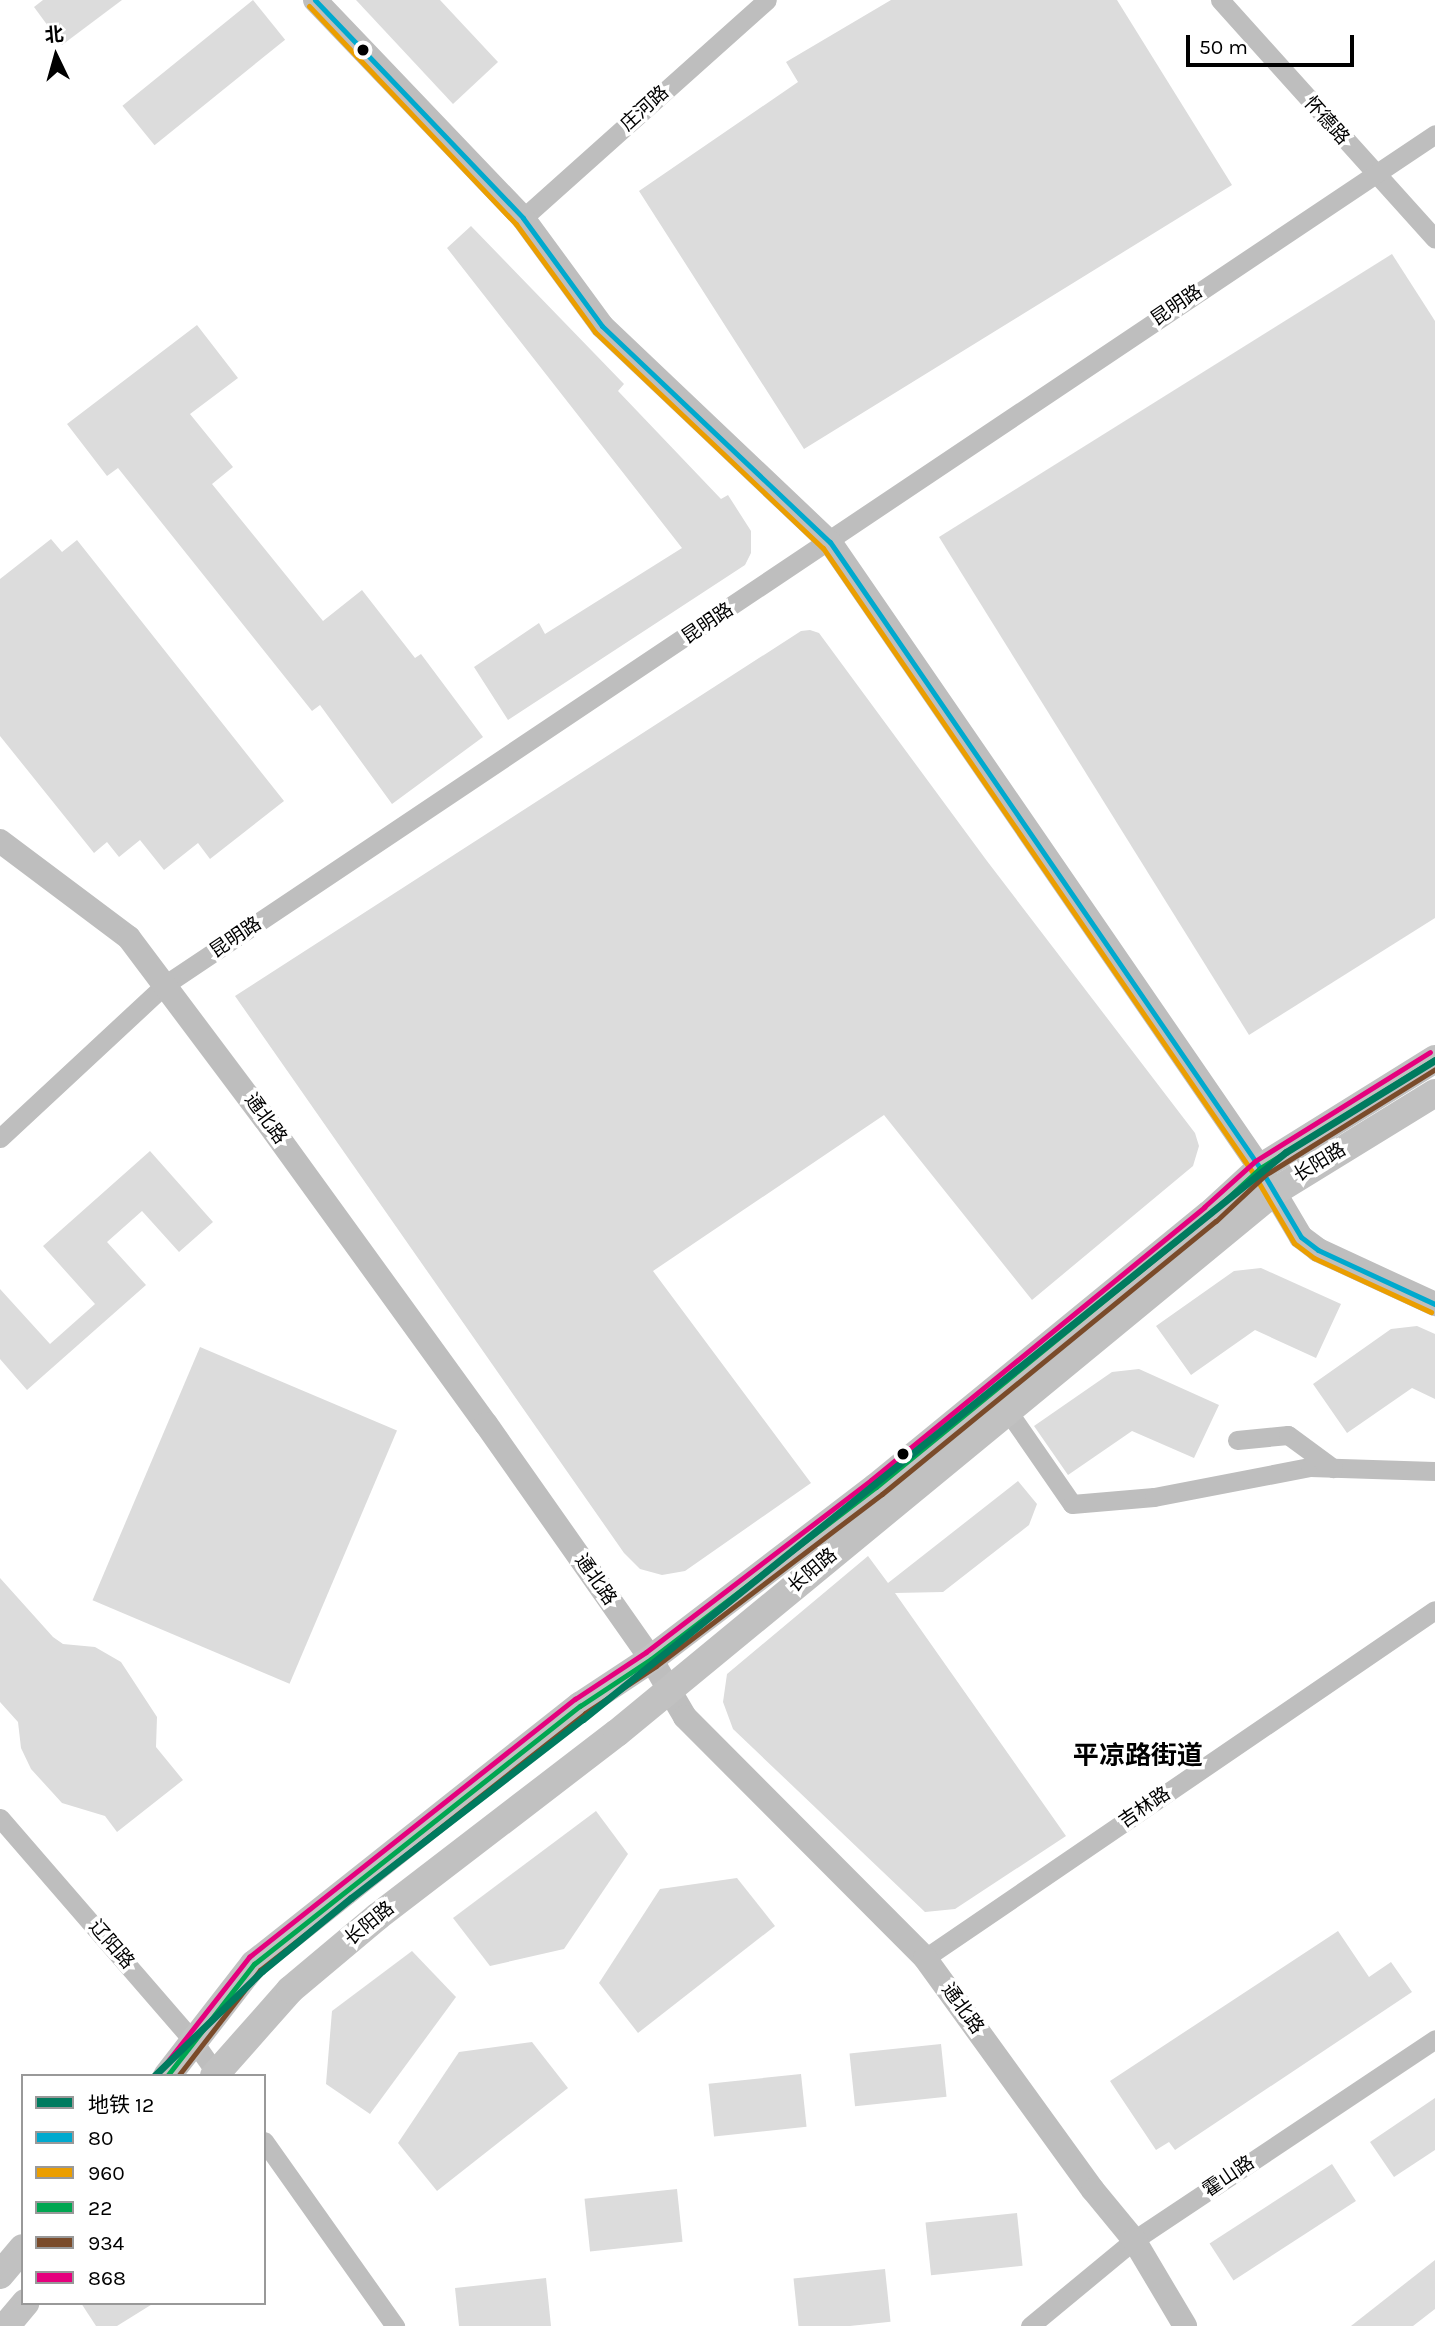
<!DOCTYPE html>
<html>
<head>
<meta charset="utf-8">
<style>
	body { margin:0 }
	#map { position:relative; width:1435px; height:2326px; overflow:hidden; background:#fff; font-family:Karla,"Noto Sans SC",sans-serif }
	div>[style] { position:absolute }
	.building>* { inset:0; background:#dcdcdc; transform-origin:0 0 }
	.minor>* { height:19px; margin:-9.5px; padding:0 9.5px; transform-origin:9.5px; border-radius:9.5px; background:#bebebe }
	.tertiary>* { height:24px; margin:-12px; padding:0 12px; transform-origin:12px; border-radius:12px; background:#bebebe }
	.secondary>* { height:28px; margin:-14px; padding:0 14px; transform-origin:14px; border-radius:14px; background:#c1c1c1 }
	.bus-1>* { height:5px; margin:-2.5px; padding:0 2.5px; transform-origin:2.5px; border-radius:2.5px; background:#00a9ce }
	.bus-2>* { height:5px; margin:-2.5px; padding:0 2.5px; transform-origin:2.5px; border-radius:2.5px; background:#eb9e00 }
	.bus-3>* { height:5px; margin:-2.5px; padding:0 2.5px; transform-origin:2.5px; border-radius:2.5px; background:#00a651 }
	.bus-4>* { height:5px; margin:-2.5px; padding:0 2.5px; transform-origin:2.5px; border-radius:2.5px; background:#7a4b2a }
	.bus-5>* { height:5px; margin:-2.5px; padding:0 2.5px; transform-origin:2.5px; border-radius:2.5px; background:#e5007d }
	.metro-1>* { height:7px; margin:-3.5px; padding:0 3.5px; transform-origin:3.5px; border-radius:3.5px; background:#007b5f }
	.dots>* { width:19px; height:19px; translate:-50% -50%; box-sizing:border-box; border:4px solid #fff; border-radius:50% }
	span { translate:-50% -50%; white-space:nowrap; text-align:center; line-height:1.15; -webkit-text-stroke:7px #fff; paint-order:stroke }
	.street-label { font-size:19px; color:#000 }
	.district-label { font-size:26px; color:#000; font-weight:700 }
	.legend { position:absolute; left:21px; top:2074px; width:245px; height:231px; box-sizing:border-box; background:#fff; border:2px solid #999; margin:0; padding:9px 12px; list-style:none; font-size:21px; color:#000 }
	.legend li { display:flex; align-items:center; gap:14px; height:35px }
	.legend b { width:35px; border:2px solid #999 }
	.north { position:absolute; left:21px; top:21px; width:70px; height:70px; -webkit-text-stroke:5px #fff; paint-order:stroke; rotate:355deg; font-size:19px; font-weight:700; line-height:28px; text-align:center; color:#000 }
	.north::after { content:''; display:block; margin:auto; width:24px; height:32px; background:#000; clip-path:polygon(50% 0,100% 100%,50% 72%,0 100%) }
	.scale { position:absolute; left:1186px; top:35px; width:168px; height:32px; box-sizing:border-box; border:4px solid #000; border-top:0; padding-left:9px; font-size:21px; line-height:24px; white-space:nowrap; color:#000; -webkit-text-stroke:5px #fff; paint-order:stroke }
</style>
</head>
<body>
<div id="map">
	<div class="building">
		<div style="clip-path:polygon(43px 0,122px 0,62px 45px,34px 7px)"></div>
		<div style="left:253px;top:0;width:51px;height:168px;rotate:51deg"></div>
		<div style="clip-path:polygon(356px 0,440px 0,498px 62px,453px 104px)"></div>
		<div style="clip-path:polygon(891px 0,1117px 0,1232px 185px,804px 449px,639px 191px,798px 82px,786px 62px)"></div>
		<div style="clip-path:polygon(471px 226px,624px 384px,618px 391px,721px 499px,728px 495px,751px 531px,751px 553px,745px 565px,508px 720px,474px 667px,539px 623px,545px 634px,682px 548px,447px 248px)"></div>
		<div style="clip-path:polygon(1392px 254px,1435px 321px,1435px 918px,1249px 1035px,939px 537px)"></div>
		<div style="clip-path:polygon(197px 325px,238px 378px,190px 414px,233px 467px,212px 484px,323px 621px,362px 590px,415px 658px,421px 654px,483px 737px,392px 804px,320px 705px,312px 711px,118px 468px,107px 476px,67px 424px)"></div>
		<div style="clip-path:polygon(51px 539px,62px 552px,77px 540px,284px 801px,210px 859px,198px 843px,164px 870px,140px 840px,119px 857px,107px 842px,94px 853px,0 736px,0 579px)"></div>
		<div style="clip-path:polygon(810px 630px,819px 633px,987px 861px,1195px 1133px,1199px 1146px,1193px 1166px,1032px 1300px,884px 1115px,653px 1271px,811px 1483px,685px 1571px,662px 1575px,640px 1569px,624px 1553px,235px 996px,801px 631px)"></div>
		<div style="clip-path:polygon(150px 1151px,213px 1222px,179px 1252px,142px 1211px,107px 1242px,146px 1285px,27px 1390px,0 1359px,0 1289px,50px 1344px,95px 1304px,43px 1246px)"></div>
		<div style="clip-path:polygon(1261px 1268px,1341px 1304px,1316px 1358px,1255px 1330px,1191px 1375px,1156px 1326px,1234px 1271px)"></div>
		<div style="clip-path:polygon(1417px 1326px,1435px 1334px,1435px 1399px,1412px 1388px,1347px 1433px,1313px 1384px,1391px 1329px)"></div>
		<div style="left:200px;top:1347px;width:214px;height:275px;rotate:23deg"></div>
		<div style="clip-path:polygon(1139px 1369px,1219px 1405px,1194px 1458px,1132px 1431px,1068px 1475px,1034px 1426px,1112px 1372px)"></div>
		<div style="clip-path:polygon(1018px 1481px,1037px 1504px,1029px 1525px,943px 1592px,895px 1593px,1066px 1836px,955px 1909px,925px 1912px,733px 1729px,723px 1702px,727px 1674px,868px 1556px,888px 1583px)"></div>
		<div style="clip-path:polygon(0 1578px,53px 1637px,63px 1644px,95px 1647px,121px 1662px,157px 1717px,156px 1747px,183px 1780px,117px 1832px,105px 1816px,62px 1803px,31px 1769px,21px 1748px,18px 1722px,0 1702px)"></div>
		<div style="clip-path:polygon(596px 1811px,628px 1854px,564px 1949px,490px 1966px,453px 1918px)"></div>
		<div style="clip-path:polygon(737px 1878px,775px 1926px,638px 2033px,599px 1983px,660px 1889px)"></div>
		<div style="clip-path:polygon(1338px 1931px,1369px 1977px,1391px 1962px,1412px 1992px,1175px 2150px,1169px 2142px,1156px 2150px,1110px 2081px)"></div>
		<div style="clip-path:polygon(412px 1951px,456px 1997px,370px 2114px,326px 2084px,332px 2011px)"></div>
		<div style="clip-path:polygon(532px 2042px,568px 2088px,437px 2191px,398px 2143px,459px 2052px)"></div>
		<div style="left:941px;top:2044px;width:53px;height:92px;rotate:84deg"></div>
		<div style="left:801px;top:2074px;width:53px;height:93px;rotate:84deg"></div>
		<div style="clip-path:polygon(1435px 2098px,1435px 2150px,1394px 2177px,1370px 2142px)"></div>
		<div style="left:1332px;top:2164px;width:44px;height:146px;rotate:57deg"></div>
		<div style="left:677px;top:2189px;width:53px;height:93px;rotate:84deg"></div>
		<div style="left:1017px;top:2213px;width:53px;height:92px;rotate:84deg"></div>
		<div style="clip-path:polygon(1435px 2260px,1435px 2309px,1413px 2326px,1351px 2326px)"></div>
		<div style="left:885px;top:2269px;width:53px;height:92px;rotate:84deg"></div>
		<div style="clip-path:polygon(546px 2278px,551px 2326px,459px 2326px,455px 2288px)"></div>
		<div style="clip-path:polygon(81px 2303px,154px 2303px,117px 2326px,96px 2326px)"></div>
	</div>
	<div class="minor">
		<div style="left:1220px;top:0;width:321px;rotate:48deg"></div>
		<div style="left:523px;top:218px;width:327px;rotate:-41.8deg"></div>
		<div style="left:0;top:1138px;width:226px;rotate:-42.9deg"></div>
		<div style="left:166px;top:984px;width:1527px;rotate:-33.81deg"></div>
		<div style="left:1007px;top:1410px;width:114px;rotate:55.3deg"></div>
		<div style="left:1072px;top:1504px;width:82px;rotate:-4.9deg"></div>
		<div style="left:1154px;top:1497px;width:159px;rotate:-10.9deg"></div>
		<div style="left:1310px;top:1467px;width:125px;rotate:1.8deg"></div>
		<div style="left:1237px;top:1440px;width:51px;rotate:-5.6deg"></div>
		<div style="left:1288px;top:1435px;width:56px;rotate:36.3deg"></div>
		<div style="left:0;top:1818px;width:296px;rotate:49.1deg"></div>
		<div style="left:194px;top:2042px;width:42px;rotate:54.8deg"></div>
		<div style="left:925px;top:1958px;width:617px;rotate:-34.31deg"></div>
		<div style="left:264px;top:2141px;width:227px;rotate:54.7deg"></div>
		<div style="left:1030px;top:2326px;width:135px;rotate:-39.6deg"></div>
		<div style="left:1134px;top:2240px;width:362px;rotate:-33.7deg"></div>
	</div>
	<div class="tertiary">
		<div style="left:315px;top:0;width:301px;rotate:46.3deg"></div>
		<div style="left:523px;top:218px;width:134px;rotate:53.8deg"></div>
		<div style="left:602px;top:326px;width:314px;rotate:43.5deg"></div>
		<div style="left:830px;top:542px;width:759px;rotate:55.51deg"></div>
		<div style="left:1260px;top:1168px;width:80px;rotate:59.3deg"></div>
		<div style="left:1301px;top:1237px;width:21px;rotate:37deg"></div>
		<div style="left:1318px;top:1250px;width:129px;rotate:24.8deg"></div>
		<div style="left:0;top:841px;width:161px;rotate:36.9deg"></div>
		<div style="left:129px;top:938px;width:226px;rotate:53.1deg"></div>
		<div style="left:265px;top:1119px;width:377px;rotate:54.1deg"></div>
		<div style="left:486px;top:1424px;width:287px;rotate:54.9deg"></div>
		<div style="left:651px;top:1659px;width:67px;rotate:59.6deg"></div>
		<div style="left:685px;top:1717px;width:340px;rotate:45.1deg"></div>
		<div style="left:925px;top:1958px;width:286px;rotate:54.1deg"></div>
		<div style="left:1093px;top:2190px;width:65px;rotate:50.6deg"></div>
		<div style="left:1134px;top:2240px;width:100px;rotate:59.3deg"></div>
	</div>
	<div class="secondary">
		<div style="left:167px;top:2076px;width:142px;rotate:-52.2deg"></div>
		<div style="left:254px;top:1964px;width:416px;rotate:-38.4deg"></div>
		<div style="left:580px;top:1706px;width:85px;rotate:-33.5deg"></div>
		<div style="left:651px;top:1659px;width:283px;rotate:-37.4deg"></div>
		<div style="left:876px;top:1487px;width:431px;rotate:-39.3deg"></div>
		<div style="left:1210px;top:1214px;width:68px;rotate:-42.6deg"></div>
		<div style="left:1260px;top:1168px;width:206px;rotate:-31.9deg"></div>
		<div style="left:214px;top:2076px;width:115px;rotate:-48.5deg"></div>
		<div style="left:290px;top:1990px;width:114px;rotate:-40deg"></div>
		<div style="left:377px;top:1917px;width:302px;rotate:-37.5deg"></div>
		<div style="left:617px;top:1733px;width:851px;rotate:-39.47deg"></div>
		<div style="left:1274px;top:1192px;width:189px;rotate:-31.6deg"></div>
		<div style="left:0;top:2275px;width:35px;rotate:-50deg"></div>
		<div style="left:6px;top:2326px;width:30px;rotate:-50deg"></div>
	</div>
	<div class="bus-1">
		<div style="left:315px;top:0;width:301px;rotate:46.3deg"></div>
		<div style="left:523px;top:218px;width:134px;rotate:53.8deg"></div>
		<div style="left:602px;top:326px;width:314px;rotate:43.5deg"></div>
		<div style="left:830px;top:542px;width:759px;rotate:55.51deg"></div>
		<div style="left:1260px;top:1168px;width:80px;rotate:59.3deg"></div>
		<div style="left:1301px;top:1237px;width:21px;rotate:37deg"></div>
		<div style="left:1318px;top:1250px;width:129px;rotate:24.8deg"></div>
	</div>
	<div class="bus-2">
		<div style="left:309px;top:6px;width:301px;rotate:46.5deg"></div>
		<div style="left:516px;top:224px;width:134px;rotate:53.8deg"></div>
		<div style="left:595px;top:332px;width:314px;rotate:43.5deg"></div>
		<div style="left:823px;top:548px;width:759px;rotate:55.47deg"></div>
		<div style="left:1253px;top:1173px;width:81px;rotate:59.6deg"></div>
		<div style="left:1294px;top:1243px;width:25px;rotate:37deg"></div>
		<div style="left:1314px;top:1258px;width:129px;rotate:24.8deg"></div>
	</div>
	<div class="bus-3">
		<div style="left:167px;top:2076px;width:142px;rotate:-52.2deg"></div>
		<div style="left:254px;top:1964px;width:416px;rotate:-38.4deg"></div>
		<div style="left:580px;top:1706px;width:85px;rotate:-33.5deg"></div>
		<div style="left:651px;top:1659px;width:283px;rotate:-37.4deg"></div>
		<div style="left:876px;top:1487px;width:431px;rotate:-39.3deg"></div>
		<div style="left:1210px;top:1214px;width:68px;rotate:-42.6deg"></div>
		<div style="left:1260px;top:1168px;width:206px;rotate:-31.9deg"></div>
	</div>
	<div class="bus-4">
		<div style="left:178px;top:2076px;width:134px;rotate:-52.3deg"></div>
		<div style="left:260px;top:1970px;width:414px;rotate:-38.3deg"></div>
		<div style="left:585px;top:1713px;width:85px;rotate:-33.5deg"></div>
		<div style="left:656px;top:1666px;width:284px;rotate:-37.3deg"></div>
		<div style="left:882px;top:1494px;width:431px;rotate:-39.3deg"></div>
		<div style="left:1216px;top:1221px;width:67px;rotate:-43.2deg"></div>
		<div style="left:1265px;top:1175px;width:200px;rotate:-31.9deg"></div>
	</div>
	<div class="bus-5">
		<div style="left:160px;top:2071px;width:145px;rotate:-52deg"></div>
		<div style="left:249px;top:1957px;width:416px;rotate:-38.4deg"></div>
		<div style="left:575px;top:1699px;width:85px;rotate:-33.5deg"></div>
		<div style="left:646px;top:1652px;width:283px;rotate:-37.4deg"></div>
		<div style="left:871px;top:1480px;width:431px;rotate:-39.3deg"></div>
		<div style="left:1204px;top:1207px;width:69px;rotate:-42deg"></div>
		<div style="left:1255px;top:1161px;width:206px;rotate:-31.9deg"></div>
	</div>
	<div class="metro-1">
		<div style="left:154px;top:2076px;width:151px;rotate:-44.2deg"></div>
		<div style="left:262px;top:1971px;width:115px;rotate:-39.4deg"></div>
		<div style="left:351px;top:1898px;width:293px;rotate:-37.7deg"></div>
		<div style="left:583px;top:1719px;width:903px;rotate:-38.89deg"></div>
		<div style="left:1286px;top:1152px;width:175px;rotate:-31.7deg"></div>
	</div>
	<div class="dots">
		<div style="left:363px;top:50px;background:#000"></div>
		<div style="left:903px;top:1454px;background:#000"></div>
	</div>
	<div class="street-label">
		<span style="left:645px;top:109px;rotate:-42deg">庄河路</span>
		<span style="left:1326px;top:121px;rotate:48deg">怀德路</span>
		<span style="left:1177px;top:306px;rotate:-34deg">昆明路</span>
		<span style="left:708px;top:624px;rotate:-34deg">昆明路</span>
		<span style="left:236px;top:938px;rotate:-34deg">昆明路</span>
		<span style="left:265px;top:1119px;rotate:54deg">通北路</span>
		<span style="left:1320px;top:1163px;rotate:-31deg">长阳路</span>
		<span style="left:813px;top:1571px;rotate:-40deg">长阳路</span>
		<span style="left:595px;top:1580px;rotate:55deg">通北路</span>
		<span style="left:1145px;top:1808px;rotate:-34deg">吉林路</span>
		<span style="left:370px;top:1924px;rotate:-39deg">长阳路</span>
		<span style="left:111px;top:1945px;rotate:49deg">辽阳路</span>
		<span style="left:962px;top:2009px;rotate:54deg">通北路</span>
		<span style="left:1229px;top:2177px;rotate:-34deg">霍山路</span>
	</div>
	<div class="district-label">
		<span style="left:1138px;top:1756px">平凉路街道</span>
	</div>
	<ul class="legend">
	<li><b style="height:9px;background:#007b5f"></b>地铁 12</li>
	<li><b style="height:9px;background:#00a9ce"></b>80</li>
	<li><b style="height:9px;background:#eb9e00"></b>960</li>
	<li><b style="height:9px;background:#00a651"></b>22</li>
	<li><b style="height:9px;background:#7a4b2a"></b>934</li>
	<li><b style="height:9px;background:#e5007d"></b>868</li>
	</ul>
	<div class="north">北</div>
	<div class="scale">50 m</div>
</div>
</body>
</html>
